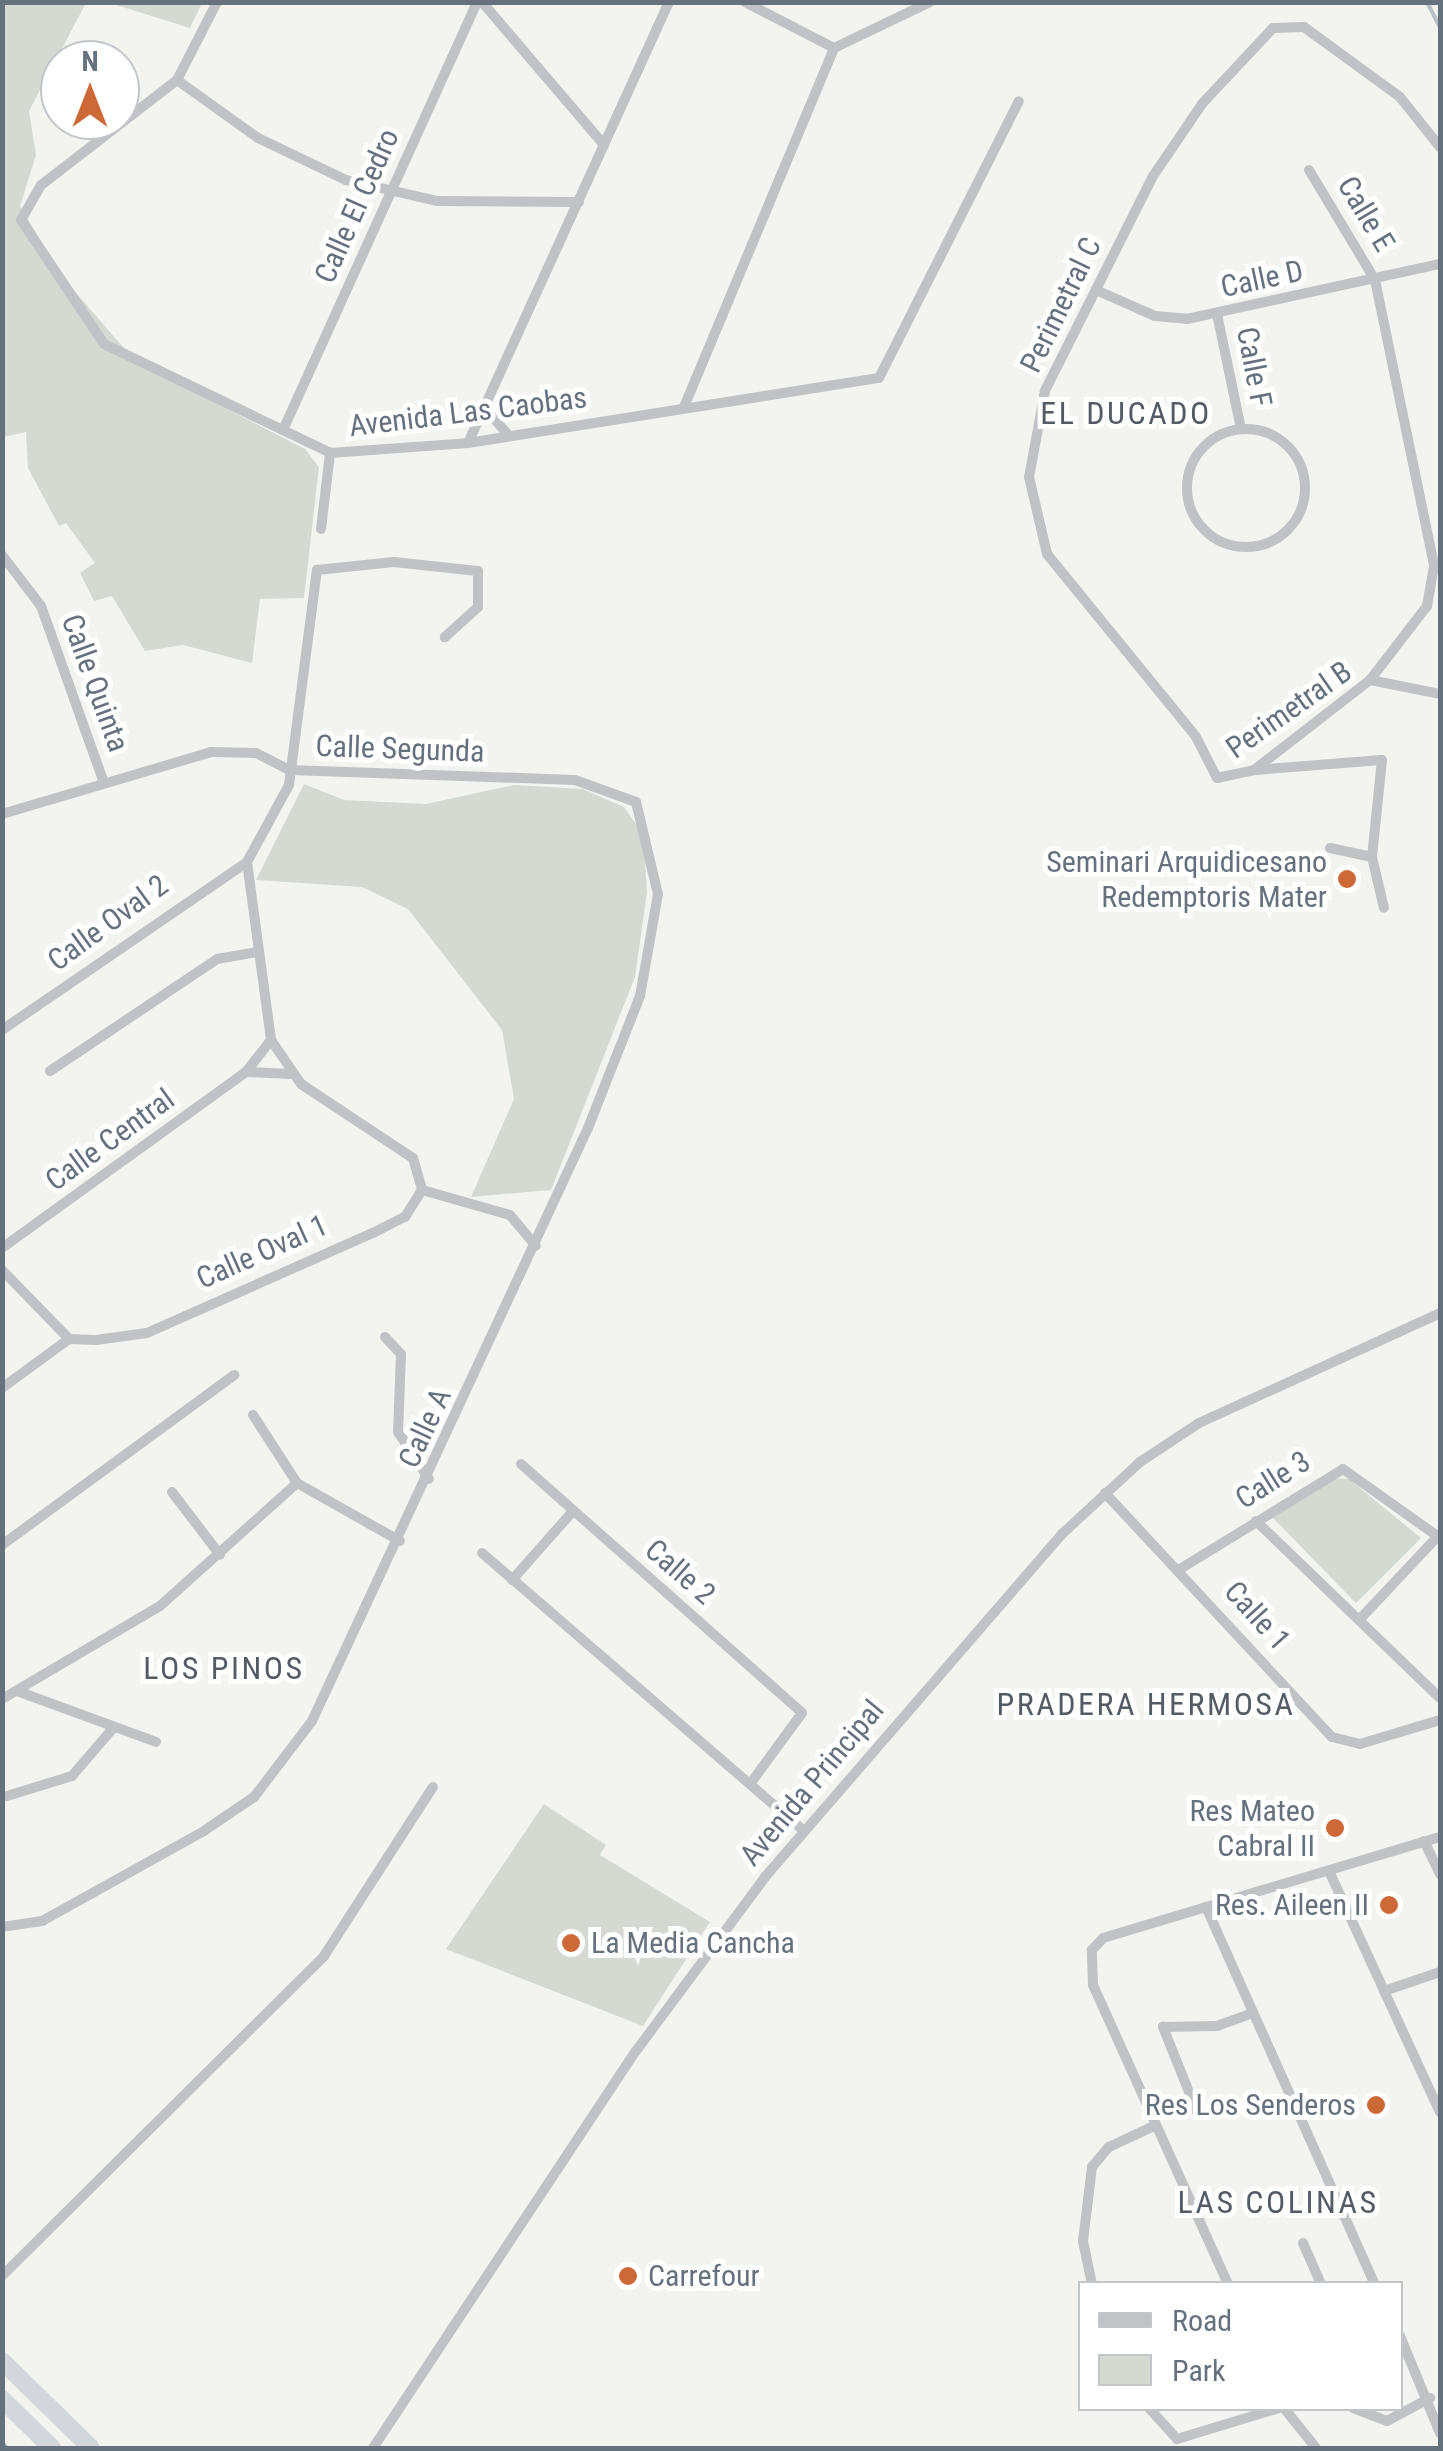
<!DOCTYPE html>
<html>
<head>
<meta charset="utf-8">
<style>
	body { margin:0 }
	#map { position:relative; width:1443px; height:2451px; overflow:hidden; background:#f3f4f0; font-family:"Roboto Condensed",sans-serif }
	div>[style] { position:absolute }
	.green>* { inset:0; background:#d4dad2 }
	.stream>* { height:4px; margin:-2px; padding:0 2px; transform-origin:2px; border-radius:2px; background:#b8c0c5 }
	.street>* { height:10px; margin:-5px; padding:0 5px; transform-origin:5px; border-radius:5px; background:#c0c2c5 }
	.street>.ring { margin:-5px; padding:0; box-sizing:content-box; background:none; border:10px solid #c0c2c5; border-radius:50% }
	.highway>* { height:18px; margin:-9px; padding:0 9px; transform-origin:9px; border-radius:9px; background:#d3d7db }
	.rail>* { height:4px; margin-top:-2px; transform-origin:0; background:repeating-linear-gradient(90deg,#a1a5aa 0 15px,transparent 0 23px) }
	.dots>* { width:28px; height:28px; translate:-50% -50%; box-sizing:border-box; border:5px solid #fff; border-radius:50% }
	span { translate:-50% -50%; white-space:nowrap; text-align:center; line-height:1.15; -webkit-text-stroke:10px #fff; paint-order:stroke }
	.street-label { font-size:30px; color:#66717e }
	.poi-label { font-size:30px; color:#66717e }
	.right { translate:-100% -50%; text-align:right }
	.left { translate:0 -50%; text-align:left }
	.neighbourhood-label { font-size:32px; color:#535b64; letter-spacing:2.5px }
	.frame { position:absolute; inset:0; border:5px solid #66717e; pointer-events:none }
	.legend { position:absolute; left:1078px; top:2281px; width:325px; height:130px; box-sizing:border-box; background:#fff; border:2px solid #c2c6cb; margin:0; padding:12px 18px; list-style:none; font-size:30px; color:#66717e }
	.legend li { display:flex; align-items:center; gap:20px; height:50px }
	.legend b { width:50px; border:2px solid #c2c6cb }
	.north { position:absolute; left:40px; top:40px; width:100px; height:100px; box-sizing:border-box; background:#fff; border:2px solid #c2c6cb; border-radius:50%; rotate:0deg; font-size:28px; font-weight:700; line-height:40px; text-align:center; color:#66717e }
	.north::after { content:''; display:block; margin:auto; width:35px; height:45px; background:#cd6937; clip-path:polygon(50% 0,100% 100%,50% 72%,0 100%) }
</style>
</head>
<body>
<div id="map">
	<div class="green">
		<div style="clip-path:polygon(2px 3px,86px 3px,29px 111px,36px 155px,20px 206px,64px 279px,136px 362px,305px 449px,319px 467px,304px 598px,260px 599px,252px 663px,183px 645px,145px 651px,112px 596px,94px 601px,80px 573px,95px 563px,66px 523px,59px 526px,28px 468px,26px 432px,3px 437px)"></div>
		<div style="clip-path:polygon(110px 3px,202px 3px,190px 28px)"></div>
		<div style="clip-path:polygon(304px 784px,344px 800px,426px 804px,514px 785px,583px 789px,624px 807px,643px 834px,647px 892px,635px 977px,551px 1190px,471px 1197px,514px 1099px,502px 1030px,408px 909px,362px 887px,256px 880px)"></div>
		<div style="clip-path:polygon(1331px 1478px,1349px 1479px,1421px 1538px,1356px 1603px,1272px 1517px)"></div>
		<div style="clip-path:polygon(544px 1804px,606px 1845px,600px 1855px,710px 1922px,643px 2026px,446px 1949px)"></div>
	</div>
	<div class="stream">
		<div style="left:1427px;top:2px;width:29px;rotate:63deg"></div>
	</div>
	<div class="street">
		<div style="left:217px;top:2px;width:88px;rotate:117.1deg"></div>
		<div style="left:177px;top:80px;width:172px;rotate:142.3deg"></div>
		<div style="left:41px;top:185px;width:40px;rotate:119.7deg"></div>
		<div style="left:21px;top:220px;width:149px;rotate:56.2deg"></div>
		<div style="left:104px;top:344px;width:251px;rotate:25.7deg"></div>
		<div style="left:330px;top:453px;width:138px;rotate:-4.1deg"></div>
		<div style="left:468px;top:443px;width:416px;rotate:-9deg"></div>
		<div style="left:879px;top:378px;width:310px;rotate:-63.2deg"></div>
		<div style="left:482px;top:2px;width:188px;rotate:49.5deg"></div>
		<div style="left:745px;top:2px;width:100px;rotate:27.3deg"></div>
		<div style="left:834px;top:48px;width:106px;rotate:-25.6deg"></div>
		<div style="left:177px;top:80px;width:100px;rotate:35.6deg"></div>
		<div style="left:258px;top:138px;width:98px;rotate:25.5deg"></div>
		<div style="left:346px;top:180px;width:93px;rotate:13deg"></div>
		<div style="left:437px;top:201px;width:142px;rotate:0.4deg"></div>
		<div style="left:1440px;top:147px;width:64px;rotate:-128.7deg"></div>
		<div style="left:1400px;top:97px;width:119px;rotate:-143.9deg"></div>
		<div style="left:1304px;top:27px;width:31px;rotate:178deg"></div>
		<div style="left:1273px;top:28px;width:104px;rotate:133.1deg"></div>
		<div style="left:1202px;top:104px;width:87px;rotate:124.2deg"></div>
		<div style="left:1153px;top:176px;width:241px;rotate:116.7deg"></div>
		<div style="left:1045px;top:391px;width:87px;rotate:100.5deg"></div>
		<div style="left:1029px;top:477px;width:79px;rotate:76.8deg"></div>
		<div style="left:1047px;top:554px;width:236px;rotate:50.8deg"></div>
		<div style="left:1196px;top:737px;width:46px;rotate:62.9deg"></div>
		<div style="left:1217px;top:778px;width:38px;rotate:-12deg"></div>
		<div style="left:1254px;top:770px;width:147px;rotate:-37.8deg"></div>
		<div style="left:1370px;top:680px;width:71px;rotate:11.3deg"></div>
		<div style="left:1309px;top:170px;width:128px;rotate:59deg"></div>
		<div style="left:1375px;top:280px;width:292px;rotate:78.3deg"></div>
		<div style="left:1434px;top:566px;width:41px;rotate:99.9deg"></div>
		<div style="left:1427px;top:606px;width:93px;rotate:127.6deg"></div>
		<div style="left:1096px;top:290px;width:64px;rotate:23.8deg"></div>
		<div style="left:1155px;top:316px;width:32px;rotate:5deg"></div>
		<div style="left:1187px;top:319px;width:259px;rotate:-12.3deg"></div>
		<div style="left:1217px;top:314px;width:117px;rotate:78.2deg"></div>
		<div style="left:684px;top:407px;width:389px;rotate:-67.3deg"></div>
		<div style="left:488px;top:411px;width:33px;rotate:50deg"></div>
		<div class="ring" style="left:1187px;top:429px;width:108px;height:108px"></div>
		<div style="left:283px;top:430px;width:470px;rotate:-65.6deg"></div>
		<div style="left:468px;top:443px;width:485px;rotate:-65.5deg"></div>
		<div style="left:321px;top:529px;width:77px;rotate:-83.2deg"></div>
		<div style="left:2px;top:555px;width:64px;rotate:52.6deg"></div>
		<div style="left:41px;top:606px;width:185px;rotate:70.4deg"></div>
		<div style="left:1255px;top:770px;width:127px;rotate:-4.5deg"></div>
		<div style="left:1382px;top:760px;width:98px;rotate:95.9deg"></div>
		<div style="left:1372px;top:857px;width:52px;rotate:76.8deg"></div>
		<div style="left:2px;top:814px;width:218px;rotate:-16.5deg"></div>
		<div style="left:211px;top:752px;width:45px;rotate:1.3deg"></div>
		<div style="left:256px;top:753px;width:38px;rotate:27deg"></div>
		<div style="left:290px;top:770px;width:285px;rotate:2deg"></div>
		<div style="left:575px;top:780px;width:65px;rotate:19.8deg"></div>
		<div style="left:636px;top:802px;width:95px;rotate:76.6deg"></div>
		<div style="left:658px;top:894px;width:104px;rotate:100deg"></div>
		<div style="left:640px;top:996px;width:142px;rotate:111.5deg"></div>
		<div style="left:588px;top:1128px;width:654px;rotate:114.96deg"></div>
		<div style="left:312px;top:1721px;width:96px;rotate:127.3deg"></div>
		<div style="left:254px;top:1797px;width:60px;rotate:145.8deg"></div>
		<div style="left:204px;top:1831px;width:185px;rotate:150.9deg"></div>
		<div style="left:42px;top:1921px;width:40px;rotate:171.5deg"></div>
		<div style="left:1330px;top:848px;width:43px;rotate:12.1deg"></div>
		<div style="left:247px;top:862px;width:88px;rotate:-61.4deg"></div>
		<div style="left:289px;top:785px;width:217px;rotate:-82.6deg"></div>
		<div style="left:317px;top:570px;width:77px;rotate:-5.9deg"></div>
		<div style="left:394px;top:562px;width:84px;rotate:6.1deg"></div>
		<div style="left:478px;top:571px;width:36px;rotate:90deg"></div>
		<div style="left:478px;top:607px;width:45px;rotate:137.7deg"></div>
		<div style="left:247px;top:862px;width:180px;rotate:82.3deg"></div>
		<div style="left:271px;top:1040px;width:53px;rotate:55.7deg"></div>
		<div style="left:301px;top:1084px;width:134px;rotate:33.5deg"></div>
		<div style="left:413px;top:1158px;width:33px;rotate:74deg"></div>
		<div style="left:2px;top:1030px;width:297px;rotate:-34.4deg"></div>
		<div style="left:50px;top:1071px;width:201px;rotate:-33.8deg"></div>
		<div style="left:217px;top:959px;width:40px;rotate:-10deg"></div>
		<div style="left:246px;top:1072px;width:44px;rotate:2.6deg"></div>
		<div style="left:2px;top:1248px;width:301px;rotate:-35.8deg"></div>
		<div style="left:246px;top:1072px;width:41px;rotate:-52deg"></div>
		<div style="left:2px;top:1270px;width:96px;rotate:45.8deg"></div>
		<div style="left:69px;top:1339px;width:27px;rotate:2deg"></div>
		<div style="left:96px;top:1340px;width:51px;rotate:-7.8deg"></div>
		<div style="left:147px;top:1333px;width:247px;rotate:-23.9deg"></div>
		<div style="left:373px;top:1233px;width:36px;rotate:-27deg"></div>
		<div style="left:405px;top:1217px;width:32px;rotate:-58deg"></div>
		<div style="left:422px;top:1190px;width:91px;rotate:15.9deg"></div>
		<div style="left:510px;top:1215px;width:40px;rotate:50deg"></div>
		<div style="left:385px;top:1337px;width:23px;rotate:47deg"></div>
		<div style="left:401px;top:1354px;width:78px;rotate:92.2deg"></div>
		<div style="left:398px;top:1432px;width:56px;rotate:56.6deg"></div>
		<div style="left:2px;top:1388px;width:83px;rotate:-36.2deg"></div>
		<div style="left:253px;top:1415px;width:81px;rotate:57.1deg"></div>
		<div style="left:297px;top:1483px;width:118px;rotate:29.4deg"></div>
		<div style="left:521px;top:1464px;width:375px;rotate:41.5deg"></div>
		<div style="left:802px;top:1713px;width:88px;rotate:126.2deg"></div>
		<div style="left:172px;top:1492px;width:79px;rotate:52.7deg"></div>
		<div style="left:1105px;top:1493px;width:333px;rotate:47.1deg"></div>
		<div style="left:1332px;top:1737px;width:29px;rotate:14deg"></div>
		<div style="left:1360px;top:1744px;width:84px;rotate:-16.7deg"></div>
		<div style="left:1256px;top:1521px;width:255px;rotate:43.9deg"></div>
		<div style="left:2px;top:1545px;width:288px;rotate:-36.2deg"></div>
		<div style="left:482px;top:1553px;width:425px;rotate:40.8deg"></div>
		<div style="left:1180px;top:1569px;width:191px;rotate:-31.5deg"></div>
		<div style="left:1343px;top:1469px;width:119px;rotate:35.4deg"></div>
		<div style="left:512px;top:1580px;width:92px;rotate:-48.5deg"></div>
		<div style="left:1361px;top:1618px;width:112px;rotate:-46.8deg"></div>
		<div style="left:17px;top:1691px;width:148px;rotate:20.1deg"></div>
		<div style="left:2px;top:1699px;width:183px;rotate:-30.5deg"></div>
		<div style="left:160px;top:1606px;width:184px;rotate:-41.9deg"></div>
		<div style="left:7px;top:1796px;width:68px;rotate:-17.1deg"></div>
		<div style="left:72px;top:1776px;width:65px;rotate:-49.4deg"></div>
		<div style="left:1424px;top:1841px;width:37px;rotate:64deg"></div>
		<div style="left:1329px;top:1871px;width:265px;rotate:65.3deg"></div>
		<div style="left:1206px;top:1907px;width:413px;rotate:65.9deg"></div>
		<div style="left:1384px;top:1991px;width:59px;rotate:-18.7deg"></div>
		<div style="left:1197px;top:2112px;width:92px;rotate:-111.8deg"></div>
		<div style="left:1163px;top:2027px;width:54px;rotate:-1.1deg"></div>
		<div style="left:1217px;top:2026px;width:37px;rotate:-20deg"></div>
		<div style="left:1303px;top:2243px;width:45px;rotate:66.3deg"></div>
		<div style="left:2px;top:2276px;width:454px;rotate:-44.8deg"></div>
		<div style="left:324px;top:1956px;width:201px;rotate:-57.2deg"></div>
		<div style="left:1092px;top:2284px;width:44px;rotate:-101.8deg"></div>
		<div style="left:1083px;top:2241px;width:75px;rotate:-83.1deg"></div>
		<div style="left:1092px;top:2167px;width:26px;rotate:-50deg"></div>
		<div style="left:1109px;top:2147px;width:50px;rotate:-25deg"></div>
		<div style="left:1228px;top:2284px;width:328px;rotate:-114.3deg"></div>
		<div style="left:1093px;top:1985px;width:35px;rotate:-92deg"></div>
		<div style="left:1092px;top:1950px;width:16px;rotate:-47deg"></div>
		<div style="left:1103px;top:1938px;width:352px;rotate:-16.7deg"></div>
		<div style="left:1400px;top:2336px;width:105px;rotate:67.6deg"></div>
		<div style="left:1149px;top:2408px;width:42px;rotate:47.9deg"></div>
		<div style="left:1177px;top:2439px;width:107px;rotate:-16.9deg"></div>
		<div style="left:1284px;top:2408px;width:51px;rotate:51.3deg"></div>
		<div style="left:1353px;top:2408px;width:36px;rotate:21deg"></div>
		<div style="left:1387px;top:2421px;width:49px;rotate:-28.1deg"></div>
		<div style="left:373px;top:2448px;width:476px;rotate:-56.5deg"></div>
		<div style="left:636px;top:2051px;width:217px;rotate:-53.4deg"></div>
		<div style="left:765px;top:1877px;width:454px;rotate:-49.1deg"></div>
		<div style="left:1062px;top:1534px;width:106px;rotate:-42.7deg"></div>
		<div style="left:1140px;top:1462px;width:71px;rotate:-33.5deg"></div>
		<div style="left:1199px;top:1423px;width:265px;rotate:-24.5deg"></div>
	</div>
	<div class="highway">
		<div style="left:2px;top:2361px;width:124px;rotate:44.3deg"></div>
		<div style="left:2px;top:2399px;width:70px;rotate:44.4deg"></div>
	</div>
	<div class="rail">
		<div style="left:2px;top:2443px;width:7px;rotate:45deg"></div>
	</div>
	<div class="dots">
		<div style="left:1347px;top:879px;background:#cd6937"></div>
		<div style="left:1335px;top:1828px;background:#cd6937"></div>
		<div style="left:1389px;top:1905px;background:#cd6937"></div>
		<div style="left:571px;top:1943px;background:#cd6937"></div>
		<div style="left:1376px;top:2105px;background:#cd6937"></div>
		<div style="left:628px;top:2276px;background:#cd6937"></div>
	</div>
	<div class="street-label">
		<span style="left:357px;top:206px;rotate:-66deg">Calle El Cedro</span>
		<span style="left:1366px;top:214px;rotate:59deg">Calle E</span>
		<span style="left:1262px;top:279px;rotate:-12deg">Calle D</span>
		<span style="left:1061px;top:305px;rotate:-64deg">Perimetral C</span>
		<span style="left:1254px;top:367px;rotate:79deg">Calle F</span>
		<span style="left:468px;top:412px;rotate:-7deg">Avenida Las Caobas</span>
		<span style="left:95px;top:683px;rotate:70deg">Calle Quinta</span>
		<span style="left:1289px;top:710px;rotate:-35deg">Perimetral B</span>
		<span style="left:400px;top:749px;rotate:2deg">Calle Segunda</span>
		<span style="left:108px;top:923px;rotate:-36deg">Calle Oval 2</span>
		<span style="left:110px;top:1140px;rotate:-36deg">Calle Central</span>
		<span style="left:262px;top:1252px;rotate:-24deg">Calle Oval 1</span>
		<span style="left:425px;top:1428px;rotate:-65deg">Calle A</span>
		<span style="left:1273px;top:1480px;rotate:-32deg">Calle 3</span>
		<span style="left:680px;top:1572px;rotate:41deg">Calle 2</span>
		<span style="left:1257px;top:1616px;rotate:48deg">Calle 1</span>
		<span style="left:812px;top:1783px;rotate:-50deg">Avenida Principal</span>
	</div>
	<div class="poi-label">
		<span class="right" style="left:1327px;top:879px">Seminari Arquidicesano<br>Redemptoris Mater</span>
		<span class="right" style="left:1315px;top:1828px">Res Mateo<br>Cabral II</span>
		<span class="right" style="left:1369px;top:1905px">Res. Aileen II</span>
		<span class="left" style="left:591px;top:1943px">La Media Cancha</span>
		<span class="right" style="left:1356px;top:2105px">Res Los Senderos</span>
		<span class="left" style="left:648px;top:2276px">Carrefour</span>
	</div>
	<div class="neighbourhood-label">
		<span style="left:1126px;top:413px">EL DUCADO</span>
		<span style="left:224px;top:1668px">LOS PINOS</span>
		<span style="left:1146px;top:1704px">PRADERA HERMOSA</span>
		<span style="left:1278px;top:2202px">LAS COLINAS</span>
	</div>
	<div class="frame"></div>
	<ul class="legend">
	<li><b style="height:12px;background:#c0c2c5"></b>Road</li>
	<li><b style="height:28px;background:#d4dad2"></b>Park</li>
	</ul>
	<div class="north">N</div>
</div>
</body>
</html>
